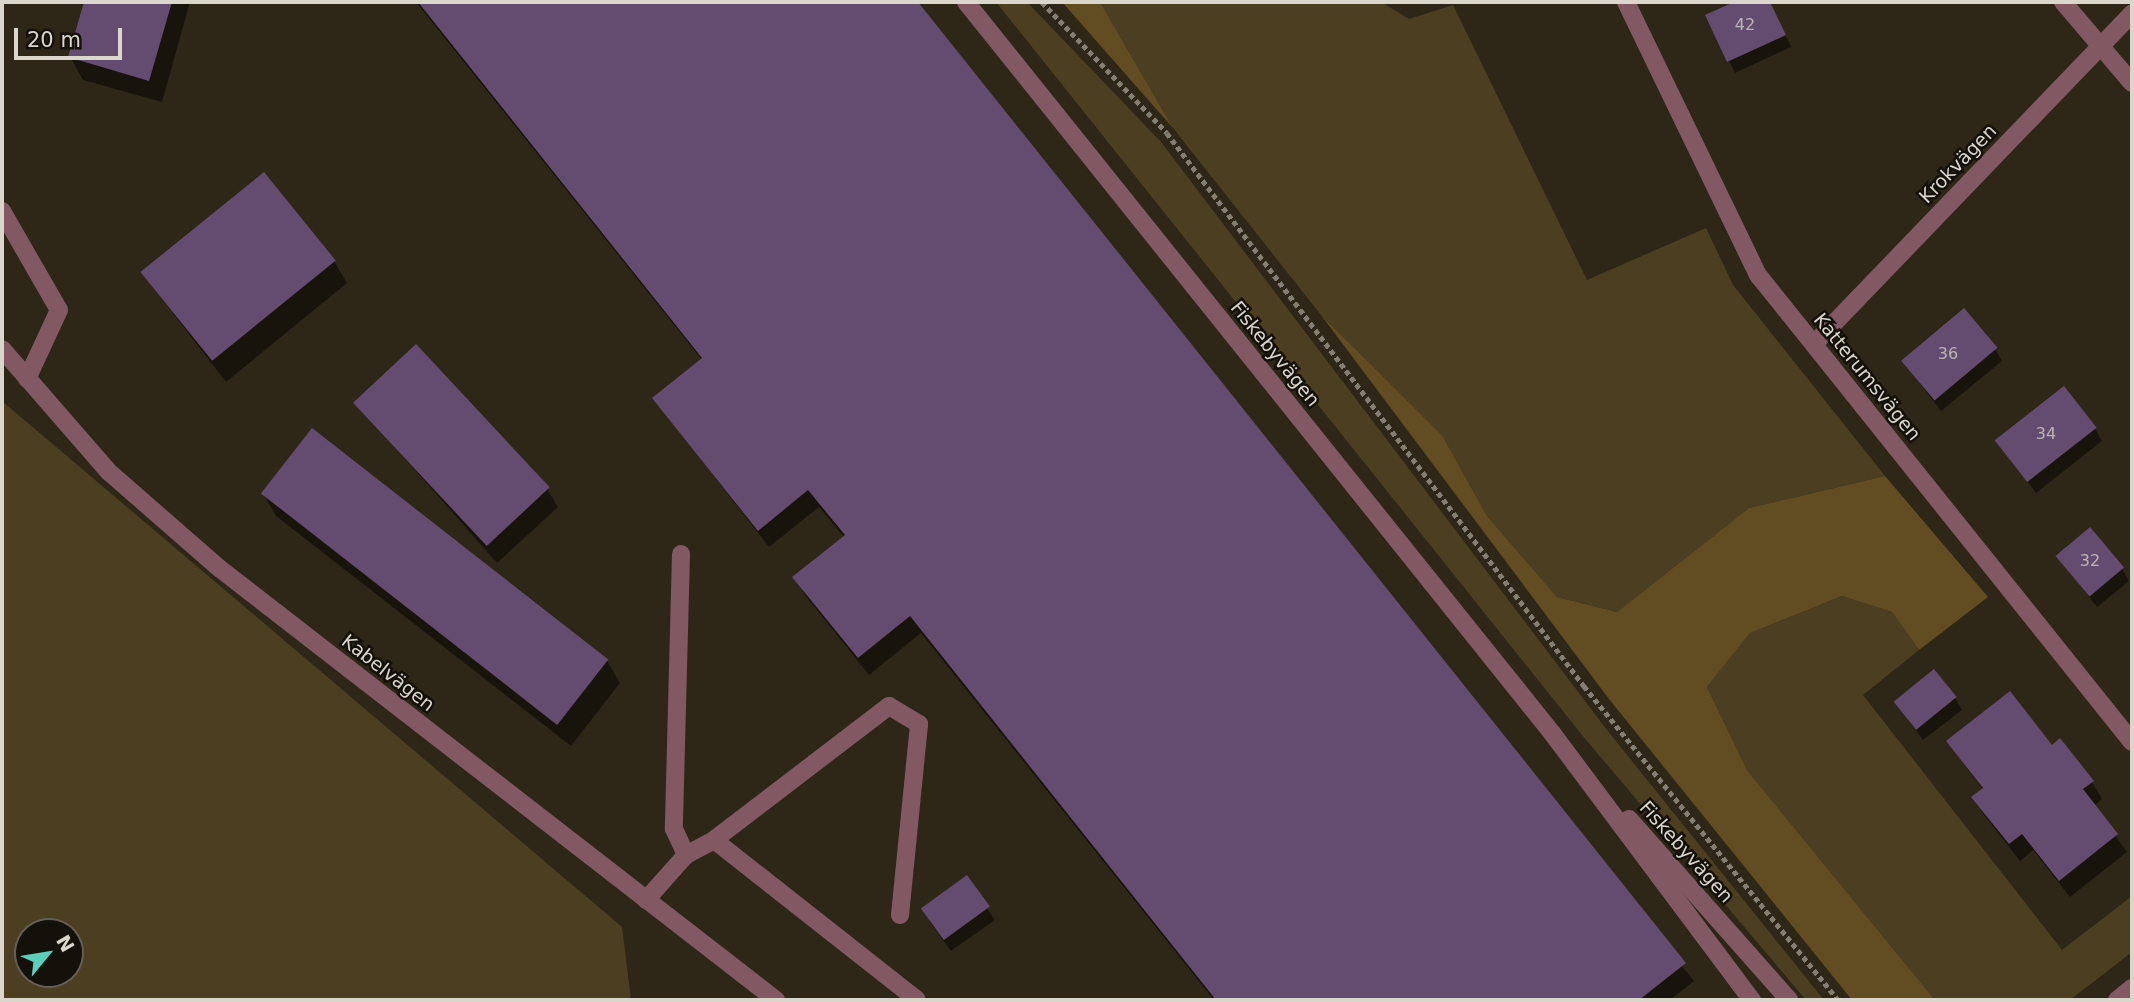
<!DOCTYPE html>
<html>
<head>
<meta charset="utf-8">
<style>
	body { margin:0 }
	#map { position:relative; width:2134px; height:1002px; overflow:hidden; background:#2e2718; font-family:"DejaVu Sans",sans-serif }
	div>[style] { position:absolute }
	.green>* { inset:0; background:#4c3e20 }
	.forest>* { inset:0; background:#614d21 }
	.shadow>* { inset:0; background:#0007 }
	.building>* { inset:0; background:#644c71; transform-origin:0 0 }
	.path>* { height:4.5px; margin-top:-2.25px; transform-origin:0; background:repeating-linear-gradient(90deg,#857f73 0 5px,transparent 0 8.5px) }
	.service>* { height:18px; margin:-9px; padding:0 9px; transform-origin:9px; border-radius:9px; background:#825862 }
	.minor>* { height:18px; margin:-9px; padding:0 9px; transform-origin:9px; border-radius:9px; background:#825862 }
	.tertiary>* { height:18px; margin:-9px; padding:0 9px; transform-origin:9px; border-radius:9px; background:#825862 }
	span { translate:-50% -50%; white-space:nowrap; text-align:center; line-height:1.15; -webkit-text-stroke:5px #14100a; paint-order:stroke }
	.number-label { font-size:16px; color:#bdb4b5 }
	.number-label span { -webkit-text-stroke-width:0 }
	.street-label { font-size:19px; color:#dbd6cc }
	.frame { position:absolute; inset:0; border:4px solid #dbd6cc; pointer-events:none }
	.north { position:absolute; left:14px; top:918px; width:70px; height:70px; box-sizing:border-box; background:#14100a; border:2px solid #645f58; border-radius:50%; rotate:60deg; font-size:19px; font-weight:700; line-height:28px; text-align:center; color:#dbd6cc }
	.north::after { content:''; display:block; margin:auto; width:24px; height:32px; background:#5bcebc; clip-path:polygon(50% 0,100% 100%,50% 72%,0 100%) }
	.scale { position:absolute; left:14px; top:28px; width:108px; height:32px; box-sizing:border-box; border:4px solid #dbd6cc; border-top:0; padding-left:9px; font-size:21px; line-height:24px; white-space:nowrap; color:#dbd6cc; -webkit-text-stroke:5px #14100a; paint-order:stroke }
</style>
</head>
<body>
<div id="map">
	<div class="green">
		<div style="clip-path:polygon(996px 2px,1027px 2px,1161px 142px,1607px 730px,1824px 1000px,1806px 1000px,1582px 735px)"></div>
		<div style="clip-path:polygon(1100px 2px,1381px 2px,1409px 19px,1453px 5px,1587px 280px,1706px 228px,1733px 285px,1885px 476px,1749px 508px,1617px 612px,1557px 597px,1487px 516px,1442px 435px,1321px 315px,1173px 128px)"></div>
		<div style="clip-path:polygon(evenodd,2px 401px,622px 927px,631px 1000px,2px 1000px,2px 401px,28px 932px,70px 932px,70px 974px,28px 974px,28px 932px)"></div>
		<div style="clip-path:polygon(1842px 596px,1892px 612px,1919px 650px,1863px 695px,2062px 950px,2132px 896px,2132px 952px,2070px 1000px,1935px 1000px,1747px 770px,1707px 687px,1750px 633px)"></div>
	</div>
	<div class="forest">
		<div style="clip-path:polygon(1062px 2px,1100px 2px,1173px 128px)"></div>
		<div style="clip-path:polygon(1321px 315px,1442px 435px,1487px 516px,1557px 597px,1617px 612px,1749px 508px,1885px 476px,1988px 597px,1919px 650px,1892px 612px,1842px 596px,1750px 633px,1707px 687px,1747px 770px,1935px 1000px,1852px 1000px,1609px 699px)"></div>
	</div>
	<div class="shadow">
		<div style="clip-path:polygon(86px 2px,190px 2px,162px 102px,83px 80px,70px 57px)"></div>
		<div style="clip-path:polygon(416px 2px,916px 2px,1694px 981px,1670px 1000px,1214px 1000px,921px 633px,869px 675px,805px 595px,795px 577px,845px 538px,819px 507px,769px 547px,654px 399px,702px 360px)"></div>
		<div style="clip-path:polygon(1738px 2px,1770px 2px,1791px 47px,1735px 73px,1707px 16px)"></div>
		<div style="clip-path:polygon(334px 261px,347px 283px,226px 382px,142px 273px)"></div>
		<div style="clip-path:polygon(1995px 349px,2002px 361px,1941px 411px,1902px 360px)"></div>
		<div style="clip-path:polygon(355px 402px,547px 489px,558px 507px,497px 563px)"></div>
		<div style="clip-path:polygon(2095px 429px,2102px 441px,2036px 493px,1998px 441px)"></div>
		<div style="clip-path:polygon(263px 493px,607px 661px,620px 683px,571px 746px,276px 516px)"></div>
		<div style="clip-path:polygon(2058px 555px,2122px 569px,2129px 581px,2097px 607px)"></div>
		<div style="clip-path:polygon(1955px 698px,1962px 710px,1923px 740px,1895px 701px)"></div>
		<div style="clip-path:polygon(1948px 742px,2052px 747px,2092px 782px,2102px 799px,2094px 806px,2127px 852px,2070px 897px,2033px 850px,2020px 861px,1984px 815px,1973px 797px,1983px 790px)"></div>
		<div style="clip-path:polygon(966px 878px,995px 920px,951px 951px,929px 921px)"></div>
	</div>
	<div class="building">
		<div style="clip-path:polygon(84px 2px,172px 2px,149px 81px,68px 57px)"></div>
		<div style="clip-path:polygon(418px 2px,918px 2px,1686px 963px,1639px 1000px,1216px 1000px,910px 616px,858px 658px,792px 577px,845px 535px,808px 490px,758px 531px,652px 398px,702px 358px)"></div>
		<div style="clip-path:polygon(1734px 2px,1770px 2px,1786px 35px,1727px 62px,1705px 15px)"></div>
		<div style="left:264px;top:172px;width:114px;height:159px;rotate:51deg"></div>
		<div style="left:1964px;top:308px;width:52px;height:82px;rotate:50deg"></div>
		<div style="left:416px;top:344px;width:196px;height:86px;rotate:47deg"></div>
		<div style="left:2064px;top:386px;width:53px;height:88px;rotate:52deg"></div>
		<div style="left:312px;top:428px;width:376px;height:83px;rotate:38deg"></div>
		<div style="left:2090px;top:527px;width:53px;height:45px;rotate:50deg"></div>
		<div style="left:1934px;top:669px;width:36px;height:52px;rotate:51deg"></div>
		<div style="clip-path:polygon(2010px 691px,2052px 745px,2060px 738px,2094px 781px,2083px 789px,2118px 834px,2059px 881px,2022px 834px,2009px 844px,1971px 797px,1983px 788px,1946px 741px)"></div>
		<div style="left:967px;top:875px;width:39px;height:57px;rotate:54deg"></div>
	</div>
	<div class="path">
		<div style="left:1042px;top:2px;width:181px;rotate:46.3deg"></div>
		<div style="left:1167px;top:133px;width:693px;rotate:52.98deg"></div>
		<div style="left:1584px;top:686px;width:404px;rotate:51deg"></div>
	</div>
	<div class="service">
		<div style="left:2px;top:211px;width:114px;rotate:60.1deg"></div>
		<div style="left:59px;top:310px;width:76px;rotate:114.9deg"></div>
		<div style="left:681px;top:554px;width:275px;rotate:91.5deg"></div>
		<div style="left:674px;top:829px;width:29px;rotate:65deg"></div>
		<div style="left:646px;top:900px;width:60px;rotate:-48.4deg"></div>
		<div style="left:686px;top:855px;width:32px;rotate:-28deg"></div>
		<div style="left:900px;top:915px;width:192px;rotate:-84.3deg"></div>
		<div style="left:919px;top:724px;width:35px;rotate:-149deg"></div>
		<div style="left:889px;top:706px;width:220px;rotate:142.6deg"></div>
		<div style="left:714px;top:840px;width:258px;rotate:38.2deg"></div>
	</div>
	<div class="minor">
		<div style="left:1626px;top:2px;width:303px;rotate:64.2deg"></div>
		<div style="left:1758px;top:275px;width:598px;rotate:51.31deg"></div>
		<div style="left:2063px;top:2px;width:106px;rotate:49.6deg"></div>
		<div style="left:1814px;top:344px;width:459px;rotate:-46.1deg"></div>
		<div style="left:2px;top:349px;width:163px;rotate:49deg"></div>
		<div style="left:109px;top:472px;width:146px;rotate:41.1deg"></div>
		<div style="left:219px;top:568px;width:705px;rotate:37.8deg"></div>
		<div style="left:2117px;top:1000px;width:19px;rotate:-39deg"></div>
	</div>
	<div class="tertiary">
		<div style="left:966px;top:2px;width:937px;rotate:51.28deg"></div>
		<div style="left:1552px;top:733px;width:334px;rotate:53.2deg"></div>
		<div style="left:1629px;top:819px;width:242px;rotate:48.5deg"></div>
	</div>
	<div class="number-label">
		<span style="left:1745px;top:25px">42</span>
		<span style="left:1948px;top:354px">36</span>
		<span style="left:2046px;top:434px">34</span>
		<span style="left:2090px;top:561px">32</span>
	</div>
	<div class="street-label">
		<span style="left:1958px;top:164px;rotate:-46deg">Krokvägen</span>
		<span style="left:1275px;top:354px;rotate:51deg">Fiskebyvägen</span>
		<span style="left:1867px;top:377px;rotate:51deg">Katterumsvägen</span>
		<span style="left:388px;top:673px;rotate:38deg">Kabelvägen</span>
		<span style="left:1686px;top:852px;rotate:48deg">Fiskebyvägen</span>
	</div>
	<div class="frame"></div>
	<div class="north">N</div>
	<div class="scale">20 m</div>
</div>
</body>
</html>
